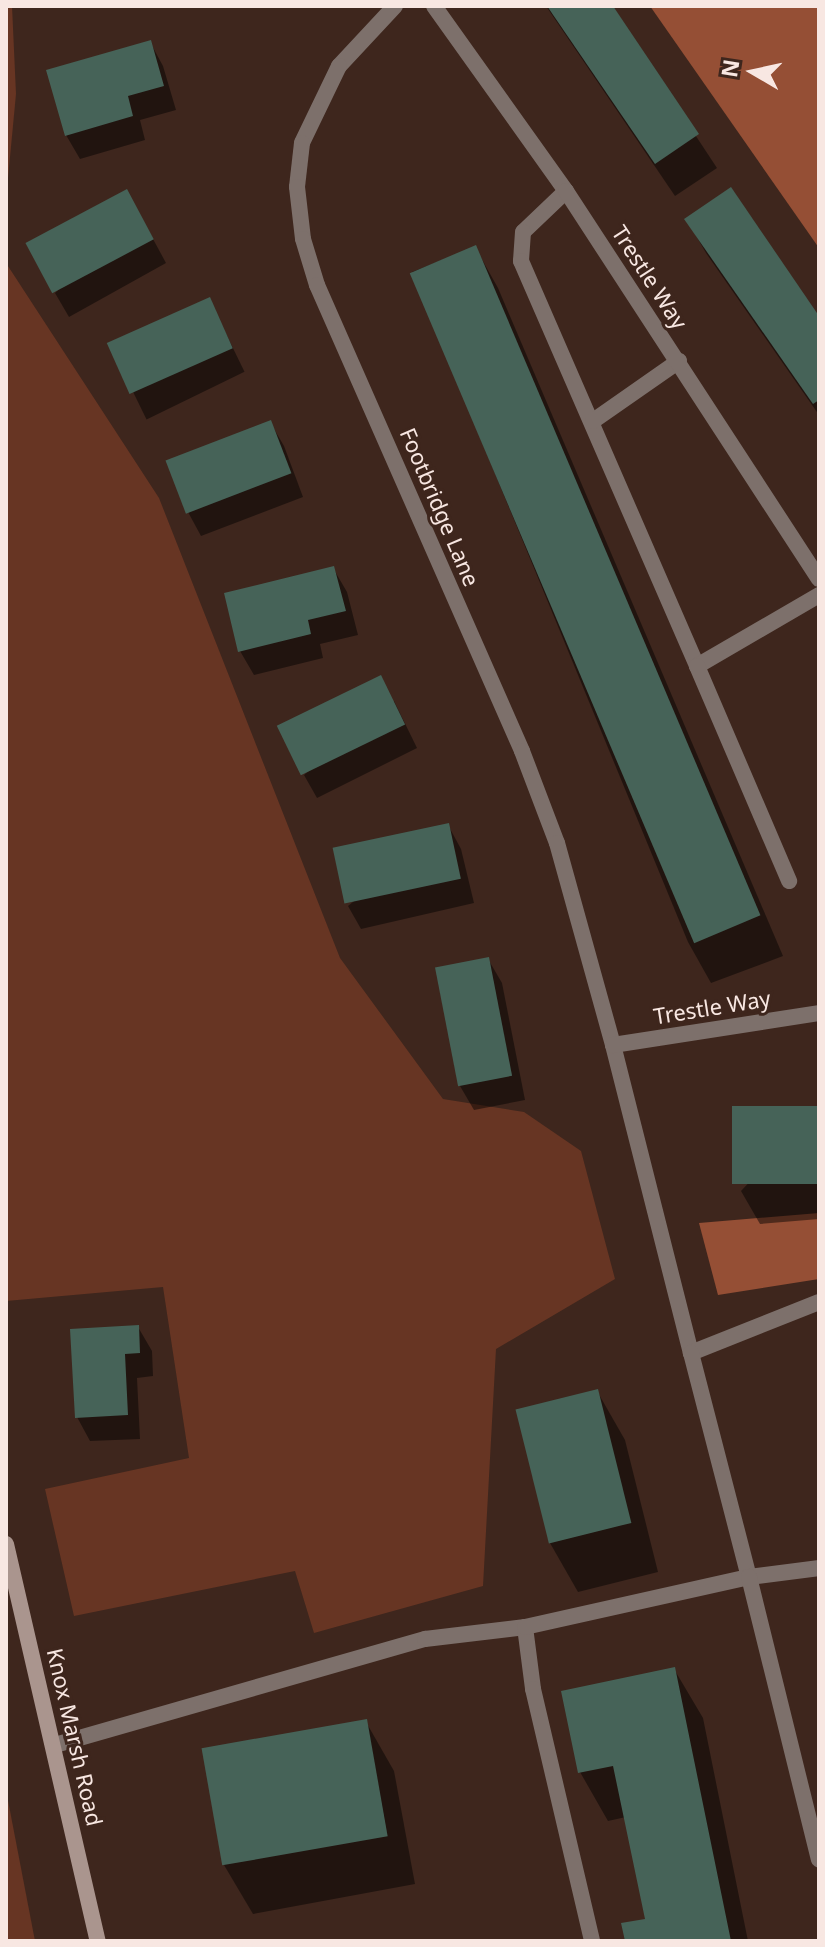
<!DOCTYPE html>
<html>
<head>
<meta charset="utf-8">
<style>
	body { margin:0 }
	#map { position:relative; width:825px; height:1947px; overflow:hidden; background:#3e261d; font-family:"Noto Sans",sans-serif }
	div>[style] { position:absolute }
	.green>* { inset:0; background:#673523 }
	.forest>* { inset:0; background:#954f35 }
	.shadow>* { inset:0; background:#0007; transform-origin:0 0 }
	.building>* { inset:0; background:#466358; transform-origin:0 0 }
	.lane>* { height:16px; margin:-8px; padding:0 8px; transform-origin:8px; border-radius:8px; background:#7d706b }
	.street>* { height:16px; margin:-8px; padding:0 8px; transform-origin:8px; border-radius:8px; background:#7d706b }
	.secondary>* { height:16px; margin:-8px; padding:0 8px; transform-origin:8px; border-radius:8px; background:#aa958e }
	span { translate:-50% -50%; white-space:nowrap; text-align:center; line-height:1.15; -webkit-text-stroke:6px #3e261d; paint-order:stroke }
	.street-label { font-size:22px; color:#f8e7e2 }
	.frame { position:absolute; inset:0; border:8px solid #f8e7e2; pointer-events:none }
	.north { position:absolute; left:713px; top:32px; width:80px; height:80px; -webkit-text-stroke:6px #3e261d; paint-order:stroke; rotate:279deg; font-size:22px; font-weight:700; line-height:32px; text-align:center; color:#f8e7e2 }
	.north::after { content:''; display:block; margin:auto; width:28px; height:36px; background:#f8e7e2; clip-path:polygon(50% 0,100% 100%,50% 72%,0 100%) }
</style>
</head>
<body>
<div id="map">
	<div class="green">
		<div style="clip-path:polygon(6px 6px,12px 6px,16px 94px,6px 199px)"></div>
		<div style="clip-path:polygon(6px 263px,159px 498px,340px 958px,443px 1099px,524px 1112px,581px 1151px,615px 1279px,496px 1349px,483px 1586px,314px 1633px,295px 1571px,74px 1616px,45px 1489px,189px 1458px,163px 1287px,6px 1301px)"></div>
		<div style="clip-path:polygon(6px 1790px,35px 1941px,6px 1941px)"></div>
	</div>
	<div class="forest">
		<div style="clip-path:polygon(650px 6px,819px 6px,819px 248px)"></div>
		<div style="clip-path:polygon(819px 1213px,819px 1279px,718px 1295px,699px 1223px)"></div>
	</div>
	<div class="shadow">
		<div style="clip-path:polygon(546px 6px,610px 6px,717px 168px,675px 196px)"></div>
		<div style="clip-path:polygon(150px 42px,163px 66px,176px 110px,140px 120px,145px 140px,80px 159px,66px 135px)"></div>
		<div style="clip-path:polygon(140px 215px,166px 263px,69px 317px,55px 293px)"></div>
		<div style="clip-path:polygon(687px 220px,819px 319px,819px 415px,706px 253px)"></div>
		<div style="clip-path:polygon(475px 247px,498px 288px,783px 956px,711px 983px,688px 942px,412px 272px)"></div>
		<div style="left:209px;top:299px;width:81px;height:109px;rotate:64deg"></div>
		<div style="clip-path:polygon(270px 422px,284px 446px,303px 497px,201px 536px,188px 512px)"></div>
		<div style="clip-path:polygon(333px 568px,347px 592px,358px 635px,320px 644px,323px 658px,254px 675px,240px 651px)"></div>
		<div style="clip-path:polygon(394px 701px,417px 748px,317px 798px,304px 775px)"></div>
		<div style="clip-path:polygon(448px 825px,461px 849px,474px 903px,361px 929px,348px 906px)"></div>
		<div style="clip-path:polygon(488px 959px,502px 983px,525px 1100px,474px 1110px,460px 1086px)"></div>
		<div style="clip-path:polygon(819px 1108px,819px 1219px,760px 1224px,741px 1191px)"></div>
		<div style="clip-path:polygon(138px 1327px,152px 1351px,153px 1376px,137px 1378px,140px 1439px,90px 1441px,77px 1417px)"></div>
		<div style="clip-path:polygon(597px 1391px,625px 1440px,658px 1572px,578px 1592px,550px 1543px,519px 1411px)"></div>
		<div style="clip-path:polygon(674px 1669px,703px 1718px,748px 1941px,627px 1941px,648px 1920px,626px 1817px,608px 1821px,580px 1772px)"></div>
		<div style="clip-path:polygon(366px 1722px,394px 1771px,415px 1884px,253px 1914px,224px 1865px)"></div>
	</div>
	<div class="building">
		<div style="clip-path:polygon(547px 6px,613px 6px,699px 134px,655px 164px)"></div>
		<div style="clip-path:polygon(151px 40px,164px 86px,128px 96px,133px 116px,65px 136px,46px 70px)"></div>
		<div style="clip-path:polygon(731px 187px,819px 316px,819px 400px,813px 404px,684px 219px)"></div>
		<div style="left:127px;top:189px;width:57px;height:115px;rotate:62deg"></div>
		<div style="left:476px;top:245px;width:728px;height:72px;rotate:67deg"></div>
		<div style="left:210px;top:297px;width:56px;height:113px;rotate:66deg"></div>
		<div style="left:271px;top:420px;width:57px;height:113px;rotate:69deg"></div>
		<div style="clip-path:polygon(334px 566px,346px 611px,308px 620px,311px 634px,238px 652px,224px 593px)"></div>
		<div style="left:381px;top:675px;width:55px;height:116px;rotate:64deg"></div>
		<div style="left:449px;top:823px;width:57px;height:119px;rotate:78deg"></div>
		<div style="left:489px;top:957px;width:121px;height:55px;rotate:79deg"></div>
		<div style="left:819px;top:1106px;width:78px;height:87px;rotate:90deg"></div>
		<div style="clip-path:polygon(139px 1325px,140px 1353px,125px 1354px,128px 1415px,75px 1418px,70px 1329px)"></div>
		<div style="left:598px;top:1389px;width:138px;height:85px;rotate:76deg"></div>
		<div style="clip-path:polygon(675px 1667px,731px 1941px,625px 1941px,621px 1923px,645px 1919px,613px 1766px,578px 1773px,561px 1691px)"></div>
		<div style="left:367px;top:1719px;width:119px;height:168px;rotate:80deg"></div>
	</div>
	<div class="lane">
		<div style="left:566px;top:191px;width:59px;rotate:136.4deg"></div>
		<div style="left:523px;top:232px;width:29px;rotate:94deg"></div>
		<div style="left:521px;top:261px;width:442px;rotate:66.5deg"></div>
		<div style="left:697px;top:666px;width:141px;rotate:-30.2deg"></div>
		<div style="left:593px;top:421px;width:105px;rotate:-34.9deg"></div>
		<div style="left:697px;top:666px;width:234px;rotate:66.8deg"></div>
		<div style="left:613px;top:1045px;width:318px;rotate:75.8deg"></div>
		<div style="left:819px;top:1302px;width:138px;rotate:158.3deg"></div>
		<div style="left:691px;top:1353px;width:231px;rotate:75.5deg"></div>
		<div style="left:749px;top:1577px;width:71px;rotate:-7.3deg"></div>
		<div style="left:55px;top:1745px;width:385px;rotate:-16deg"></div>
		<div style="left:425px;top:1639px;width:101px;rotate:-6.8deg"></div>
		<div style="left:525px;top:1627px;width:63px;rotate:82.6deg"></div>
		<div style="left:533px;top:1689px;width:259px;rotate:76.8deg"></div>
	</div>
	<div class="street">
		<div style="left:395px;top:6px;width:82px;rotate:133deg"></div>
		<div style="left:339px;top:66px;width:85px;rotate:115.7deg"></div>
		<div style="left:302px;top:143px;width:44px;rotate:96.5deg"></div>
		<div style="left:297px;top:187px;width:52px;rotate:83.4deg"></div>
		<div style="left:303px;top:239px;width:48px;rotate:73.1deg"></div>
		<div style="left:317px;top:285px;width:509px;rotate:66.25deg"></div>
		<div style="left:522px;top:751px;width:98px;rotate:69.2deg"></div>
		<div style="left:557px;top:843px;width:210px;rotate:74.5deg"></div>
		<div style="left:613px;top:1045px;width:208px;rotate:-8.8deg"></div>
		<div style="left:434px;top:6px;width:227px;rotate:54.5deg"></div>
		<div style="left:566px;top:191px;width:463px;rotate:56.9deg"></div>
		<div style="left:525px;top:1627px;width:230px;rotate:-12.6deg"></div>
		<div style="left:749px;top:1577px;width:291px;rotate:76.1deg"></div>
	</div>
	<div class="secondary">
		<div style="left:6px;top:1544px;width:408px;rotate:77deg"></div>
	</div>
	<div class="street-label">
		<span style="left:650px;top:277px;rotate:57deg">Trestle Way</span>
		<span style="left:440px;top:507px;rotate:67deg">Footbridge Lane</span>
		<span style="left:712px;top:1007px;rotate:-9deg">Trestle Way</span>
		<span style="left:75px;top:1737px;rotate:77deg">Knox Marsh Road</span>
	</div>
	<div class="frame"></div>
	<div class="north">N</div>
</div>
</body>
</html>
